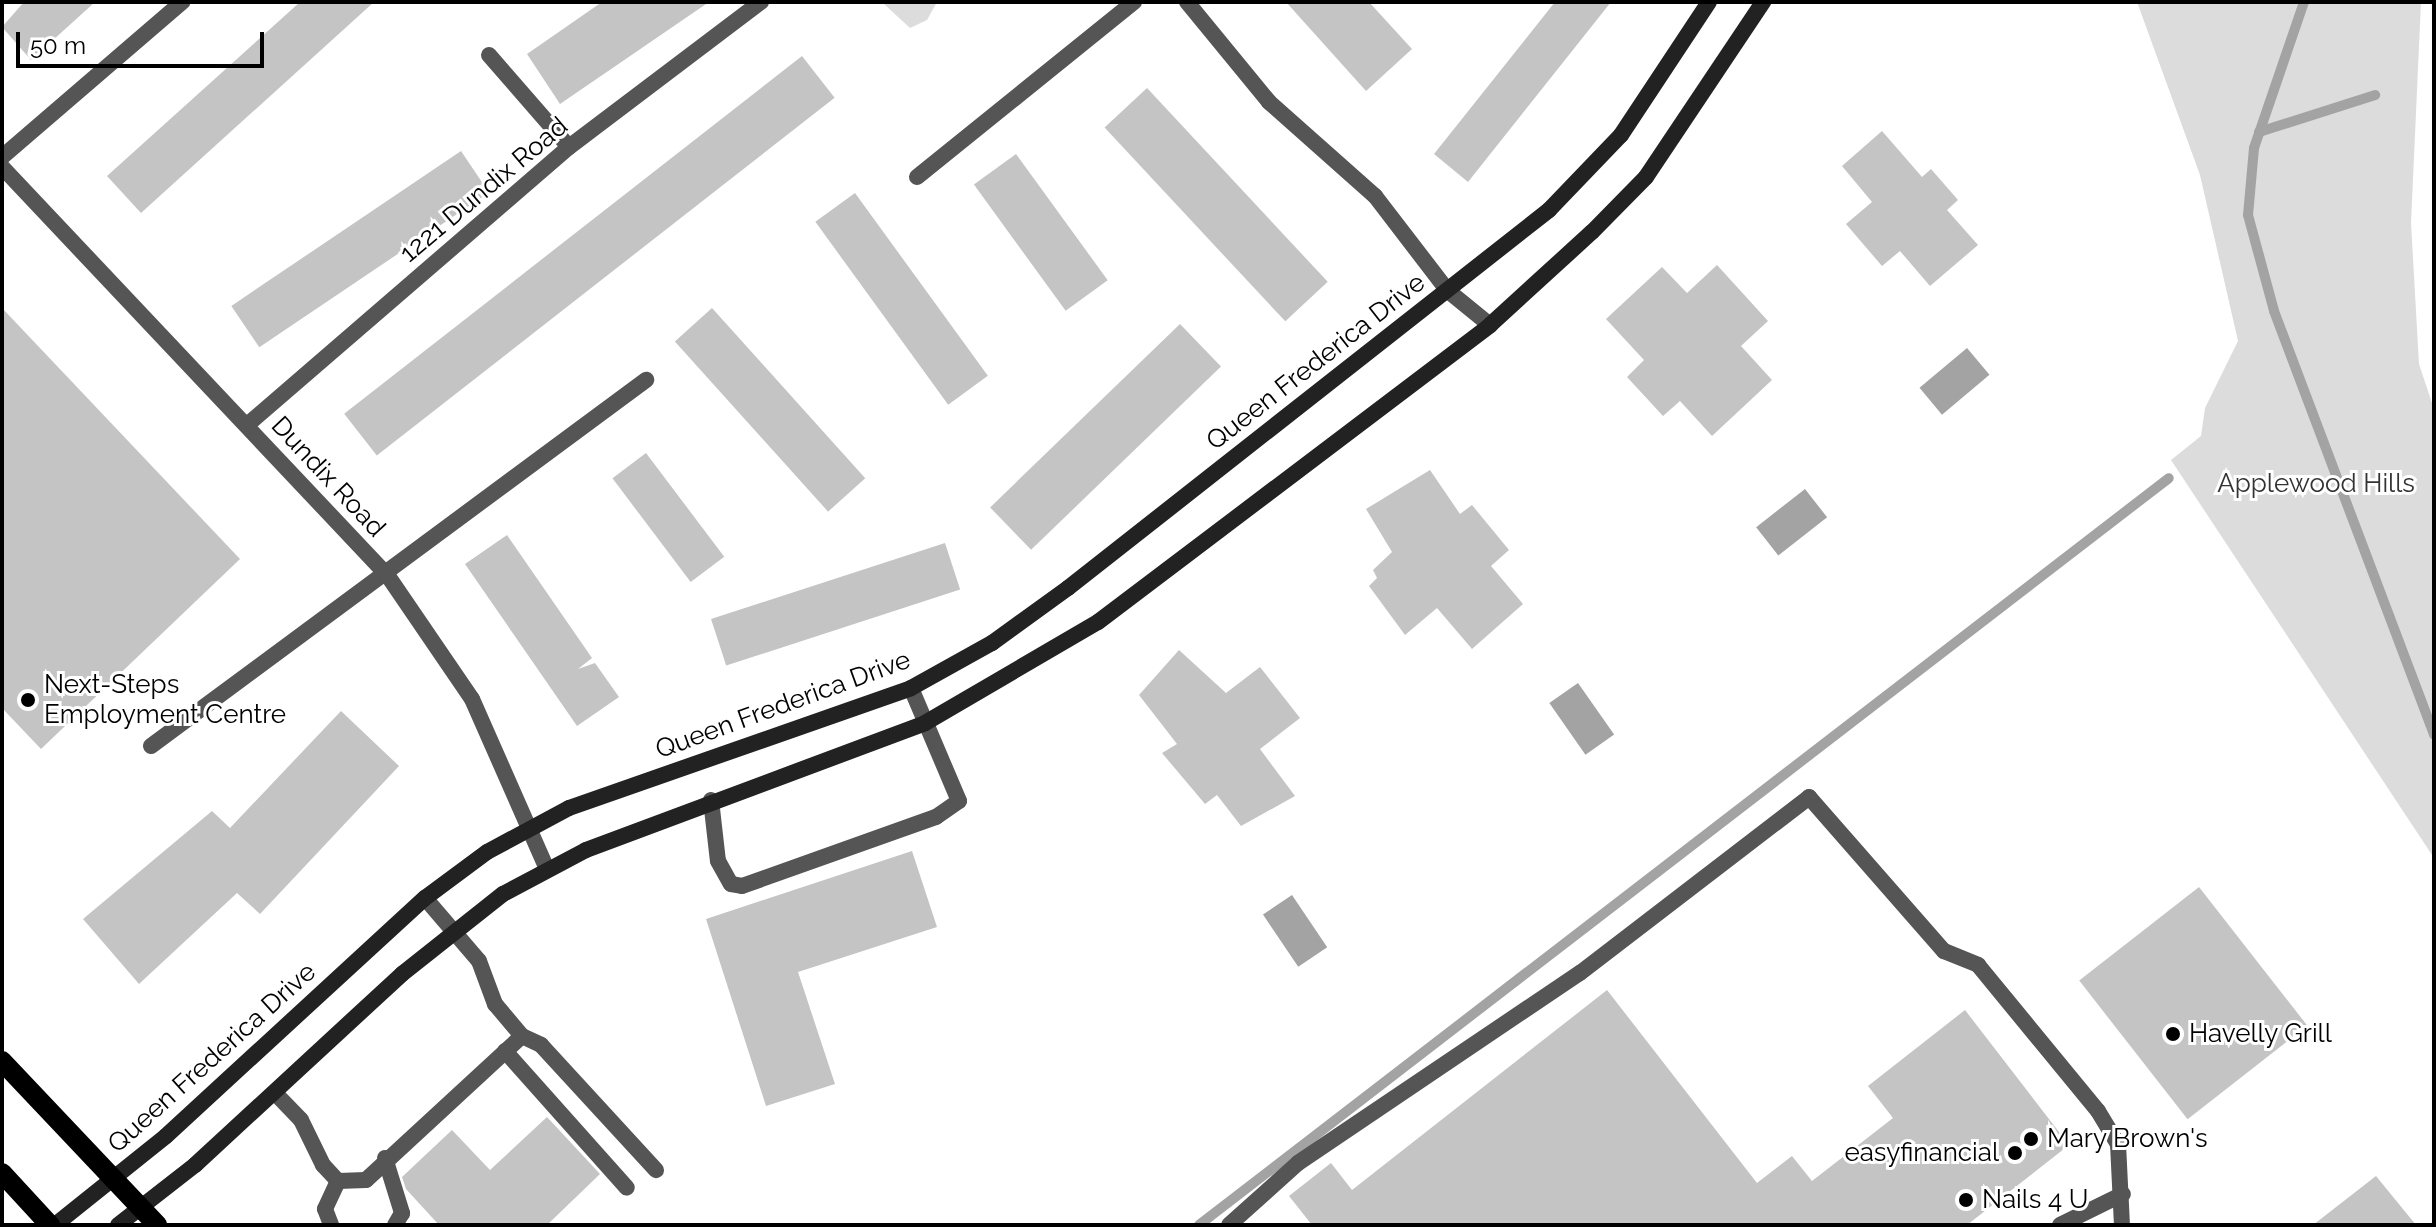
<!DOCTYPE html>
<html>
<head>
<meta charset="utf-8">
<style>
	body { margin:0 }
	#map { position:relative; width:2436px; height:1227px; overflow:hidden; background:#fff; font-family:Raleway,sans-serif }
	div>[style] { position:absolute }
	.green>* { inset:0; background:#dcdcdc }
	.water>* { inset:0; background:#a3a3a3; transform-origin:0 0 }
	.stream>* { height:10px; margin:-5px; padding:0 5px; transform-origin:5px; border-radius:5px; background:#a3a3a3 }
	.building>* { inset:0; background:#c4c4c4; transform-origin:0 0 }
	.lane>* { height:16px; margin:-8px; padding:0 8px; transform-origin:8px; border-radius:8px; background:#555 }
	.street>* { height:16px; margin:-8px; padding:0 8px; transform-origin:8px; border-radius:8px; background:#555 }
	.secondary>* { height:16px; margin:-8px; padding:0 8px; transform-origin:8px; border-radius:8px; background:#222 }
	.primary>* { height:20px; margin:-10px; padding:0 10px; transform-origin:10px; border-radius:10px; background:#000 }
	.dots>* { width:22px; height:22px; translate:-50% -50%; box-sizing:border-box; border:4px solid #fff; border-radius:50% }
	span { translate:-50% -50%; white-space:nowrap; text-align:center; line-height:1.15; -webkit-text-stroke:6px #fff; paint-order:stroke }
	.street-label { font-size:26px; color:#000 }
	.park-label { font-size:26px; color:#333 }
	.poi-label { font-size:26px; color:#000 }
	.left { translate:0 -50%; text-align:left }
	.right { translate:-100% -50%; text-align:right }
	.frame { position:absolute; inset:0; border:4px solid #000; pointer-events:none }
	.scale { position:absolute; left:16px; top:32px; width:248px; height:36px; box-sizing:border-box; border:4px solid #000; border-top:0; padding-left:10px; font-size:24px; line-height:28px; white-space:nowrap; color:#000; -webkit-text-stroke:6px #fff; paint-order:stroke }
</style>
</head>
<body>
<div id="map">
	<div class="green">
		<div style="clip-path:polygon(937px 2px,927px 20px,910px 28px,884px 4px)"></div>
		<div style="clip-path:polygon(2137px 2px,2421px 2px,2411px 223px,2419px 364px,2434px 409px,2434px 858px,2171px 460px,2201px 436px,2205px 408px,2238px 341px,2200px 175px)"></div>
	</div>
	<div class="water">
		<div style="left:1967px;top:348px;width:35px;height:62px;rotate:50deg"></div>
		<div style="left:1805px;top:489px;width:36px;height:62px;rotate:52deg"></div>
		<div style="left:1578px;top:683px;width:63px;height:35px;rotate:55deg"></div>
		<div style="left:1292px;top:895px;width:63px;height:35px;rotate:56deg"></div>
	</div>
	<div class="stream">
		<div style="left:2304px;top:2px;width:154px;rotate:108.9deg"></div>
		<div style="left:2254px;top:148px;width:67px;rotate:95.1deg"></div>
		<div style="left:2248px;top:215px;width:99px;rotate:74.8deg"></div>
		<div style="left:2274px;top:311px;width:453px;rotate:69.3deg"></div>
		<div style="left:2259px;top:132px;width:122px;rotate:-17.7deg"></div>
		<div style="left:1199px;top:1225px;width:1224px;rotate:-37.6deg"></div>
	</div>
	<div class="building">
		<div style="clip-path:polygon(24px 2px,95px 2px,31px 60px,2px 27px)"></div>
		<div style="clip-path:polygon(300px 2px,374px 2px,141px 213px,107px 176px)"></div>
		<div style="clip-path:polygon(602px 2px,709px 2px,560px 104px,527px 54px)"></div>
		<div style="clip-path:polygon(1286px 2px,1369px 2px,1412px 49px,1366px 91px)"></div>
		<div style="clip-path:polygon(1555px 2px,1611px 2px,1468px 182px,1434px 154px)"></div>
		<div style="left:802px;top:56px;width:53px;height:581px;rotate:52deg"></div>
		<div style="left:1147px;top:88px;width:265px;height:58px;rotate:47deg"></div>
		<div style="clip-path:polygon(1882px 131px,1922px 177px,1931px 169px,1958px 200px,1947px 210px,1978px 245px,1930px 286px,1900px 251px,1882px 266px,1846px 224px,1872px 202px,1842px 166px)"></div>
		<div style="left:461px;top:151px;width:50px;height:277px;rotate:56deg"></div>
		<div style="left:1016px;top:154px;width:156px;height:52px;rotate:54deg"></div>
		<div style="left:855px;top:193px;width:226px;height:49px;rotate:54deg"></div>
		<div style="clip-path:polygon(1717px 265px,1768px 321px,1741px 346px,1772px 380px,1712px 436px,1680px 401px,1663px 416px,1627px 377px,1644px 360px,1606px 319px,1662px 267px,1687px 293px)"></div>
		<div style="clip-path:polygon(2px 308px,240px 559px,41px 749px,2px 708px)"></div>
		<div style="left:712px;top:308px;width:229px;height:50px;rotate:48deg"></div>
		<div style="left:1180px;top:324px;width:59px;height:264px;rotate:46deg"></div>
		<div style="left:646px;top:453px;width:130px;height:42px;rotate:53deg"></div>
		<div style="clip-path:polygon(1430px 470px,1460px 514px,1472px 505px,1509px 550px,1491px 566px,1523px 604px,1472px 649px,1437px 608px,1405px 635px,1369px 586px,1377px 578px,1373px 570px,1392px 552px,1366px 509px)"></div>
		<div style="clip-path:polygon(507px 535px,592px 658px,578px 669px,595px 663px,619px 697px,577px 726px,465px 564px)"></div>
		<div style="left:945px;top:543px;width:49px;height:246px;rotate:72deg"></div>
		<div style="clip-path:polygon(1179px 650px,1226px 693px,1260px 667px,1300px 718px,1260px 749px,1295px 796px,1241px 826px,1217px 795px,1205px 804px,1162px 753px,1177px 744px,1139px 695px)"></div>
		<div style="clip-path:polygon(341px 711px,399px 766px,260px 914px,237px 893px,139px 984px,83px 919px,212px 811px,230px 828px)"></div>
		<div style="clip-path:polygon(912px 851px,937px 927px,798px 972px,835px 1084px,766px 1106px,706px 919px)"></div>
		<div style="left:2199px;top:887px;width:176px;height:152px;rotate:52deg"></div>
		<div style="clip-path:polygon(1607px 990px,1757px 1183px,1792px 1156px,1812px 1181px,1893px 1118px,1868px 1086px,1965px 1010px,2069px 1145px,1967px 1225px,1312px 1225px,1289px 1196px,1331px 1163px,1352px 1190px)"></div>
		<div style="clip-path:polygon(547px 1117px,600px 1174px,547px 1225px,439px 1225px,406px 1189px,402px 1177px,452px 1130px,490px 1170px)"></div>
		<div style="clip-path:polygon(2376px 1176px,2416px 1225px,2313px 1225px)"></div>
	</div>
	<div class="lane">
		<div style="left:1187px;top:2px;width:129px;rotate:50.6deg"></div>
		<div style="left:1269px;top:102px;width:142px;rotate:41.6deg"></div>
		<div style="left:1375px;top:196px;width:118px;rotate:52.5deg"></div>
		<div style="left:1447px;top:290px;width:55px;rotate:39.1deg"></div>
		<div style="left:489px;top:55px;width:122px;rotate:49deg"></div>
		<div style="left:2px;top:157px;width:238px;rotate:-40.7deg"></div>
		<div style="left:917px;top:177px;width:279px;rotate:-38.9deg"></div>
		<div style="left:247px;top:425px;width:425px;rotate:-40.8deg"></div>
		<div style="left:569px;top:147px;width:241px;rotate:-37.1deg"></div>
		<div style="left:151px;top:746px;width:616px;rotate:-36.48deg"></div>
		<div style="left:711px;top:800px;width:61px;rotate:83.5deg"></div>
		<div style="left:718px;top:861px;width:26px;rotate:61deg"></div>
		<div style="left:731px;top:884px;width:11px;rotate:10deg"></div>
		<div style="left:742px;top:886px;width:206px;rotate:-19.6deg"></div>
		<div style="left:936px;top:817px;width:28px;rotate:-35deg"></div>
		<div style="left:959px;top:801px;width:123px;rotate:-113deg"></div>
		<div style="left:425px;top:898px;width:83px;rotate:49.4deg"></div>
		<div style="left:479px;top:961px;width:46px;rotate:69.6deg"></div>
		<div style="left:495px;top:1004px;width:42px;rotate:49.8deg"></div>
		<div style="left:522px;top:1036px;width:21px;rotate:25deg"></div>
		<div style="left:541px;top:1045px;width:170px;rotate:47.4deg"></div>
		<div style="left:505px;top:1051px;width:183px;rotate:48.3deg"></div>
		<div style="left:275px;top:1093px;width:37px;rotate:46deg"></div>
		<div style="left:301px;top:1120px;width:50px;rotate:63.9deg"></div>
		<div style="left:323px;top:1165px;width:22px;rotate:47deg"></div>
		<div style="left:338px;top:1181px;width:31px;rotate:115deg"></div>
		<div style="left:325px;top:1209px;width:17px;rotate:69deg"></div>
		<div style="left:385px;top:1158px;width:58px;rotate:72.8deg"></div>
		<div style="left:402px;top:1213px;width:14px;rotate:120deg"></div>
		<div style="left:338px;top:1181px;width:28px;rotate:-2deg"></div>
		<div style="left:366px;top:1180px;width:212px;rotate:-42.7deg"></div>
		<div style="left:1229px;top:1225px;width:93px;rotate:-41.9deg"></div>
		<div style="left:1298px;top:1163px;width:340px;rotate:-34deg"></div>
		<div style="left:1580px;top:973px;width:289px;rotate:-37.5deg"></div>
		<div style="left:1809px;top:797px;width:205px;rotate:48.8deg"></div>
		<div style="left:1944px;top:951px;width:37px;rotate:22deg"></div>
		<div style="left:1978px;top:965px;width:189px;rotate:50.6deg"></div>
		<div style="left:2098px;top:1111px;width:39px;rotate:59deg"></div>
		<div style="left:2118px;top:1144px;width:81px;rotate:87.2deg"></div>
		<div style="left:2060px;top:1225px;width:70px;rotate:-26.2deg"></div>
	</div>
	<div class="street">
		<div style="left:2px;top:167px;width:562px;rotate:46.66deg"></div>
		<div style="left:388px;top:576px;width:149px;rotate:55.7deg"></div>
		<div style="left:472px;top:699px;width:186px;rotate:66.2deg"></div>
	</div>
	<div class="secondary">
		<div style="left:55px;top:1225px;width:142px;rotate:-38.7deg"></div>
		<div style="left:166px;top:1136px;width:352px;rotate:-42.6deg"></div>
		<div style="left:425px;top:898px;width:77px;rotate:-36.6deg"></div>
		<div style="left:487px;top:852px;width:93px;rotate:-28.2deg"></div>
		<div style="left:569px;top:808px;width:362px;rotate:-19.3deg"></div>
		<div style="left:911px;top:688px;width:93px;rotate:-29.1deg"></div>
		<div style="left:992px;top:643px;width:94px;rotate:-35.9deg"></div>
		<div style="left:1068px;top:588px;width:612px;rotate:-38.16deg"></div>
		<div style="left:1549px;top:210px;width:104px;rotate:-46.2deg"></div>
		<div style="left:1621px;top:135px;width:159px;rotate:-56.5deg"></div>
		<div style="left:118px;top:1225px;width:98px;rotate:-37.9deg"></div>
		<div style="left:195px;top:1165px;width:282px;rotate:-42.7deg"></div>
		<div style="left:402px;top:974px;width:129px;rotate:-38.4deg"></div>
		<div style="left:503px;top:894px;width:94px;rotate:-27.9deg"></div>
		<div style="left:586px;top:850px;width:362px;rotate:-20.5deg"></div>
		<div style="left:925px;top:723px;width:200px;rotate:-30.3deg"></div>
		<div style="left:1098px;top:622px;width:492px;rotate:-37.1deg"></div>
		<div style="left:1490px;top:325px;width:138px;rotate:-42.4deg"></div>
		<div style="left:1592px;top:232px;width:77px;rotate:-45.5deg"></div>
		<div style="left:1646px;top:177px;width:211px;rotate:-56.2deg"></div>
	</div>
	<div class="primary">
		<div style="left:2px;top:1061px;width:226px;rotate:46.6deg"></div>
		<div style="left:2px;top:1173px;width:71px;rotate:47.3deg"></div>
	</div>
	<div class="dots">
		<div style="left:28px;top:700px;background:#000"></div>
		<div style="left:2173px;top:1034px;background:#000"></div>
		<div style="left:2031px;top:1139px;background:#000"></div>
		<div style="left:2015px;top:1153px;background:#000"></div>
		<div style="left:1966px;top:1200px;background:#000"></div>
	</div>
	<div class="street-label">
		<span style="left:484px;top:190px;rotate:-40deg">1221 Dundix Road</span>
		<span style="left:1316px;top:362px;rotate:-38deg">Queen Frederica Drive</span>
		<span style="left:328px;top:477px;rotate:47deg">Dundix Road</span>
		<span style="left:783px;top:705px;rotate:-20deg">Queen Frederica Drive</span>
		<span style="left:212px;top:1058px;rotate:-42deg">Queen Frederica Drive</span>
	</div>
	<div class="park-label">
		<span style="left:2316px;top:484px">Applewood Hills</span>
	</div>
	<div class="poi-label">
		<span class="left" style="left:44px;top:700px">Next-Steps<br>Employment Centre</span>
		<span class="left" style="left:2189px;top:1034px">Havelly Grill</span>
		<span class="left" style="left:2047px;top:1139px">Mary Brown's</span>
		<span class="right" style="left:1999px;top:1153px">easyfinancial</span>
		<span class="left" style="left:1982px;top:1200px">Nails 4 U</span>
	</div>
	<div class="frame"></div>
	<div class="scale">50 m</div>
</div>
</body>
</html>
